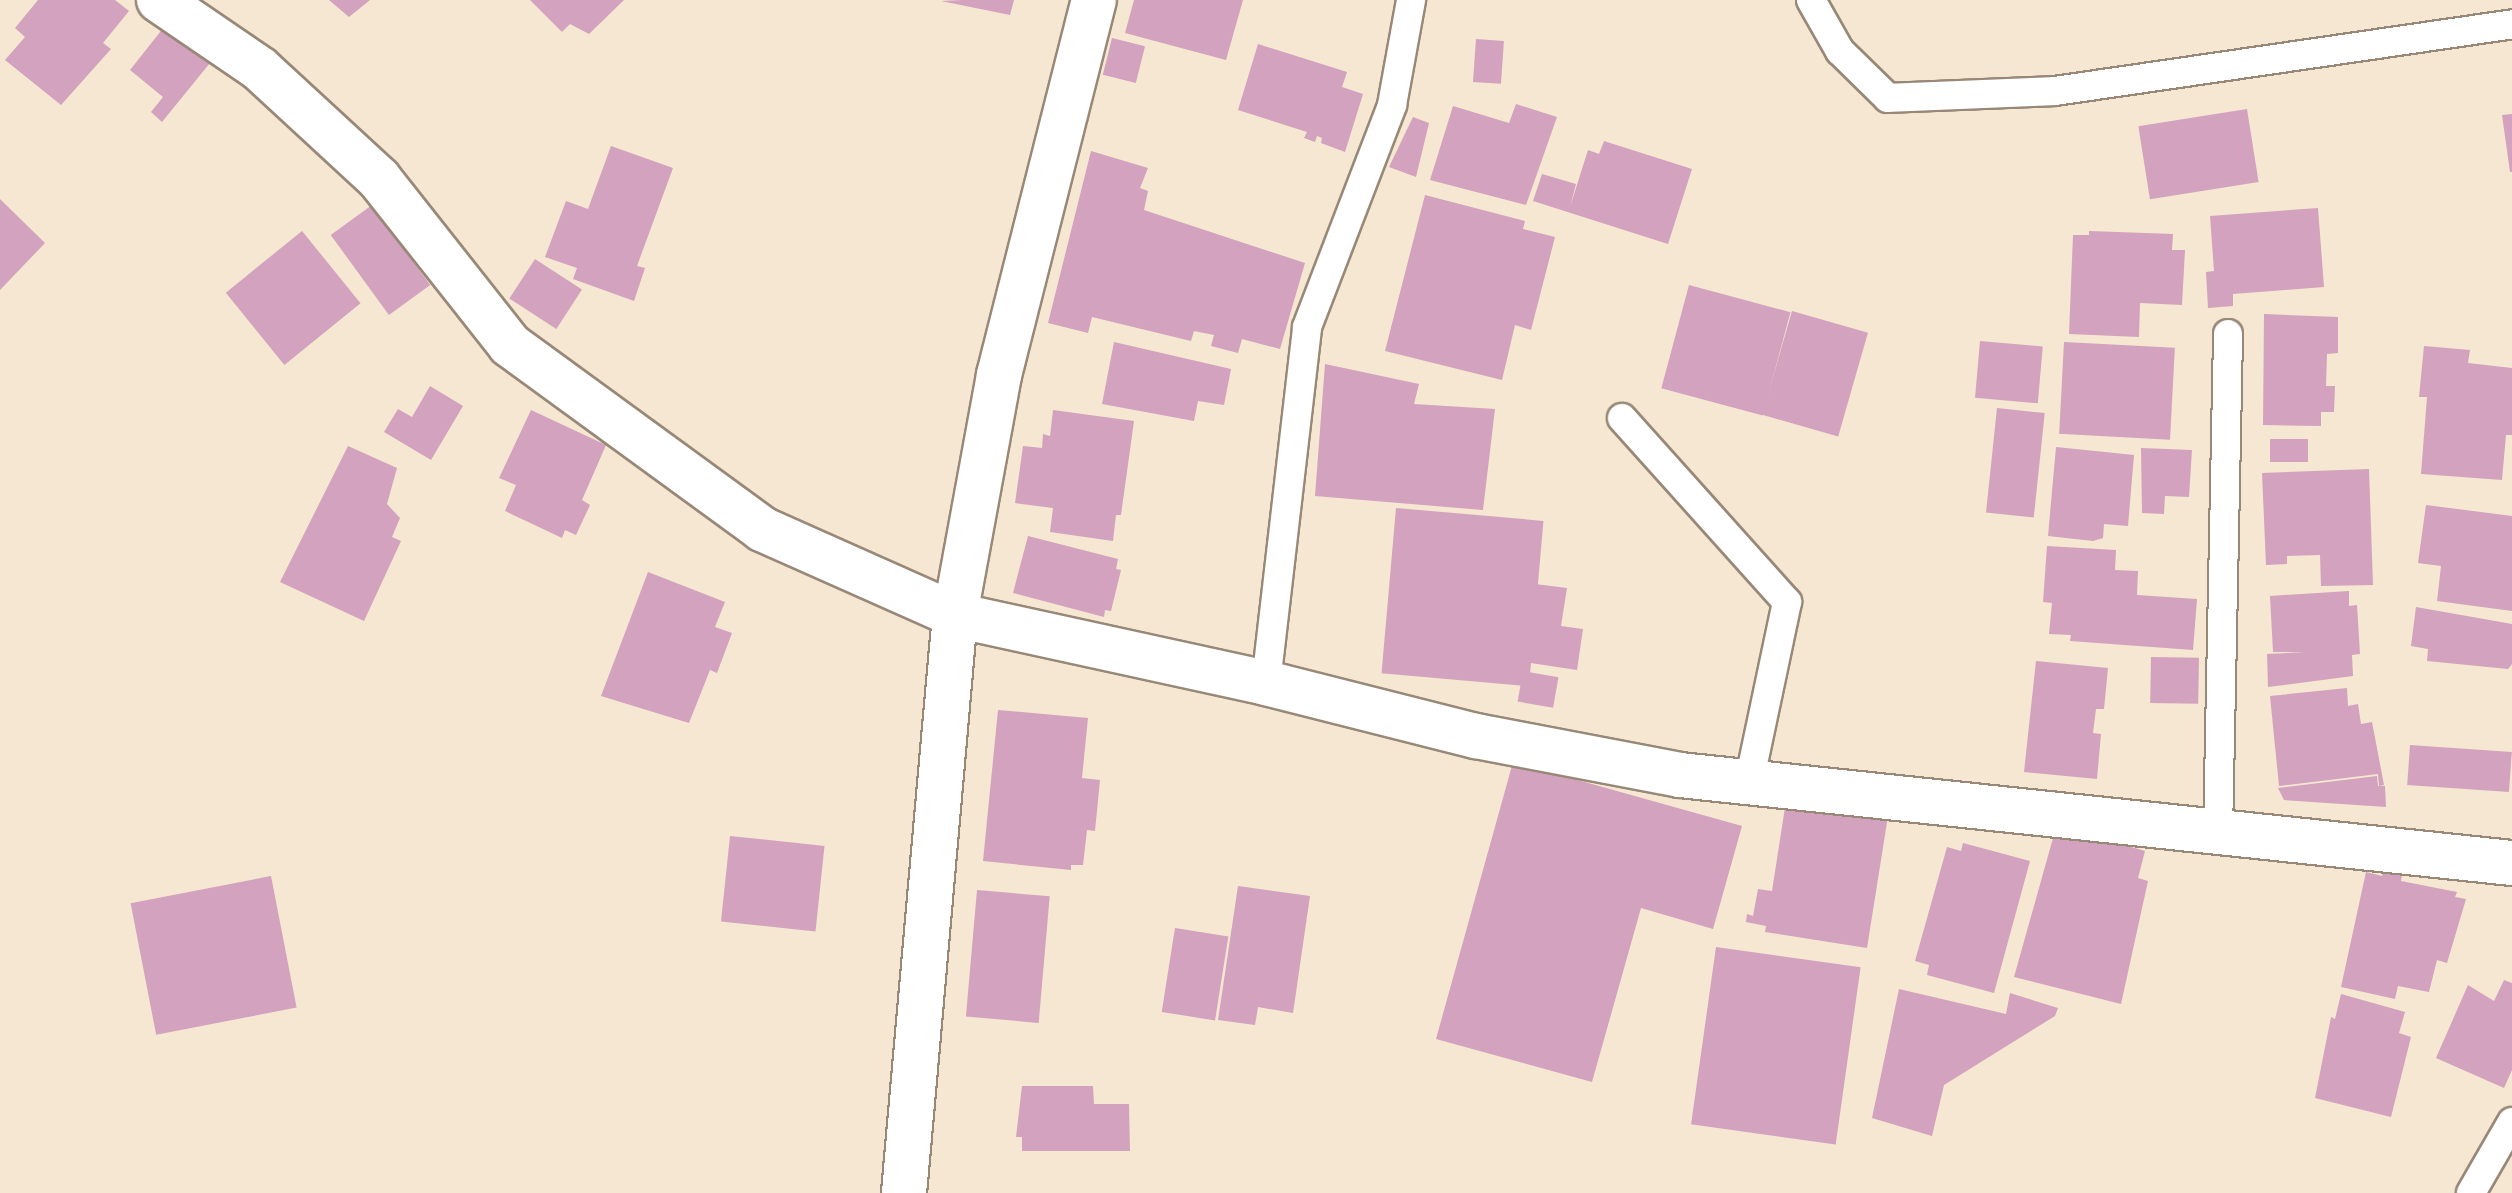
<!DOCTYPE html>
<html>
<head>
<meta charset="utf-8">
<style>
	body { margin:0 }
	#map { position:relative; width:2512px; height:1193px; overflow:hidden; background:#f5e7d1; font-family:Mynerve,sans-serif }
	div>[style] { position:absolute }
	.building>* { inset:0; background:#d2a2be; transform-origin:0 0 }
	.roads { filter:drop-shadow(2px 0 #988878) drop-shadow(-2px 0 #988878) drop-shadow(0 2px #988878) drop-shadow(0 -2px #988878) }
	.lane>* { height:28px; margin:-14px; padding:0 14px; transform-origin:14px; border-radius:14px; background:#fff }
	.street>* { height:44px; margin:-22px; padding:0 22px; transform-origin:22px; border-radius:22px; background:#fff }
	span { translate:-50% -50%; white-space:nowrap; text-align:center; line-height:1.15; -webkit-text-stroke:7px #fff; paint-order:stroke }
</style>
</head>
<body>
<div id="map">
	<div class="building">
		<div style="clip-path:polygon(38px 0,115px 0,129px 11px,103px 43px,111px 49px,61px 105px,5px 60px,25px 37px,15px 28px)"></div>
		<div style="clip-path:polygon(329px 0,370px 0,349px 17px)"></div>
		<div style="clip-path:polygon(530px 0,624px 0,589px 34px,570px 24px,562px 32px)"></div>
		<div style="clip-path:polygon(962px 0,1014px 0,1010px 15px,941px 1px)"></div>
		<div style="clip-path:polygon(1134px 0,1243px 0,1226px 60px,1125px 33px)"></div>
		<div style="clip-path:polygon(168px 22px,214px 58px,162px 122px,151px 112px,163px 97px,130px 70px)"></div>
		<div style="left:1112px;top:38px;width:34px;height:38px;rotate:14deg"></div>
		<div style="left:1476px;top:39px;width:28px;height:43px;rotate:4deg"></div>
		<div style="clip-path:polygon(1258px 44px,1347px 72px,1342px 87px,1363px 94px,1345px 152px,1321px 143px,1322px 138px,1317px 136px,1315px 142px,1304px 138px,1307px 132px,1238px 110px)"></div>
		<div style="clip-path:polygon(1516px 104px,1557px 117px,1526px 205px,1430px 180px,1453px 106px,1509px 123px)"></div>
		<div style="left:2247px;top:109px;width:74px;height:110px;rotate:81deg"></div>
		<div style="clip-path:polygon(2512px 114px,2512px 172px,2510px 172px,2502px 115px)"></div>
		<div style="clip-path:polygon(1413px 117px,1429px 123px,1416px 177px,1389px 167px)"></div>
		<div style="clip-path:polygon(1604px 141px,1692px 169px,1668px 244px,1533px 201px,1542px 174px,1576px 184px,1570px 207px,1588px 150px,1599px 154px)"></div>
		<div style="clip-path:polygon(611px 146px,673px 168px,637px 266px,645px 268px,634px 301px,573px 279px,577px 268px,545px 257px,566px 201px,588px 209px)"></div>
		<div style="clip-path:polygon(1091px 151px,1148px 168px,1140px 188px,1148px 191px,1144px 210px,1305px 263px,1280px 349px,1242px 339px,1238px 353px,1211px 346px,1214px 335px,1194px 331px,1191px 341px,1092px 317px,1088px 333px,1048px 323px)"></div>
		<div style="clip-path:polygon(1425px 195px,1525px 221px,1523px 229px,1555px 237px,1531px 330px,1515px 325px,1502px 380px,1385px 351px)"></div>
		<div style="clip-path:polygon(0 199px,45px 243px,0 290px)"></div>
		<div style="left:372px;top:205px;width:99px;height:51px;rotate:54deg"></div>
		<div style="clip-path:polygon(2318px 208px,2324px 287px,2233px 294px,2233px 306px,2208px 308px,2206px 272px,2214px 271px,2210px 216px)"></div>
		<div style="left:302px;top:231px;width:93px;height:98px;rotate:51deg"></div>
		<div style="clip-path:polygon(2089px 231px,2173px 234px,2172px 250px,2185px 250px,2182px 305px,2140px 303px,2139px 337px,2069px 334px,2073px 235px,2089px 235px)"></div>
		<div style="left:535px;top:259px;width:56px;height:47px;rotate:33deg"></div>
		<div style="left:1689px;top:285px;width:105px;height:107px;rotate:15deg"></div>
		<div style="left:1792px;top:311px;width:79px;height:108px;rotate:16deg"></div>
		<div style="clip-path:polygon(2264px 314px,2338px 317px,2338px 353px,2327px 354px,2326px 386px,2335px 386px,2334px 412px,2321px 412px,2321px 426px,2263px 425px)"></div>
		<div style="left:1980px;top:341px;width:63px;height:57px;rotate:5deg"></div>
		<div style="clip-path:polygon(1114px 342px,1231px 369px,1224px 405px,1198px 401px,1194px 421px,1102px 404px)"></div>
		<div style="left:2064px;top:342px;width:111px;height:92px;rotate:3deg"></div>
		<div style="clip-path:polygon(2424px 346px,2470px 350px,2468px 363px,2512px 368px,2512px 435px,2506px 435px,2502px 480px,2421px 474px,2427px 397px,2419px 397px)"></div>
		<div style="clip-path:polygon(1325px 364px,1419px 384px,1414px 404px,1495px 409px,1483px 510px,1315px 496px)"></div>
		<div style="clip-path:polygon(430px 386px,463px 406px,431px 460px,384px 432px,398px 409px,412px 417px)"></div>
		<div style="left:1997px;top:408px;width:48px;height:105px;rotate:6deg"></div>
		<div style="clip-path:polygon(531px 410px,606px 445px,582px 500px,590px 505px,576px 535px,565px 530px,562px 538px,505px 511px,516px 485px,499px 478px)"></div>
		<div style="clip-path:polygon(1053px 410px,1134px 421px,1121px 515px,1116px 515px,1113px 541px,1050px 532px,1053px 508px,1015px 503px,1023px 446px,1042px 448px,1043px 434px,1050px 436px)"></div>
		<div style="left:2270px;top:439px;width:38px;height:23px"></div>
		<div style="clip-path:polygon(348px 446px,397px 468px,387px 504px,400px 518px,392px 537px,401px 541px,364px 621px,280px 582px)"></div>
		<div style="clip-path:polygon(2056px 447px,2134px 455px,2128px 526px,2104px 524px,2103px 538px,2093px 541px,2048px 536px)"></div>
		<div style="clip-path:polygon(2141px 448px,2192px 450px,2189px 497px,2165px 496px,2164px 514px,2142px 513px)"></div>
		<div style="clip-path:polygon(2369px 469px,2373px 585px,2321px 586px,2320px 555px,2287px 556px,2287px 564px,2266px 565px,2262px 473px)"></div>
		<div style="clip-path:polygon(2426px 505px,2512px 516px,2512px 611px,2437px 601px,2441px 566px,2418px 563px)"></div>
		<div style="left:1396px;top:508px;width:148px;height:166px;rotate:5deg"></div>
		<div style="clip-path:polygon(1028px 536px,1118px 559px,1116px 569px,1121px 570px,1111px 611px,1105px 610px,1104px 617px,1013px 593px)"></div>
		<div style="clip-path:polygon(2047px 546px,2116px 550px,2115px 570px,2138px 571px,2137px 595px,2197px 599px,2193px 650px,2070px 641px,2071px 635px,2049px 634px,2052px 603px,2043px 602px)"></div>
		<div style="clip-path:polygon(648px 572px,725px 602px,715px 627px,732px 633px,717px 673px,710px 670px,689px 723px,601px 696px)"></div>
		<div style="clip-path:polygon(1535px 584px,1567px 588px,1561px 626px,1583px 629px,1577px 670px,1524px 662px)"></div>
		<div style="clip-path:polygon(2349px 591px,2349px 606px,2357px 605px,2360px 654px,2352px 655px,2353px 676px,2268px 687px,2267px 654px,2305px 652px,2273px 652px,2270px 596px)"></div>
		<div style="clip-path:polygon(2416px 607px,2512px 624px,2512px 664px,2508px 669px,2427px 661px,2428px 649px,2411px 646px)"></div>
		<div style="left:2151px;top:657px;width:48px;height:46px;rotate:1deg"></div>
		<div style="clip-path:polygon(2036px 661px,2108px 668px,2104px 709px,2096px 709px,2093px 733px,2101px 734px,2097px 779px,2024px 772px)"></div>
		<div style="left:1523px;top:671px;width:36px;height:31px;rotate:10deg"></div>
		<div style="clip-path:polygon(2347px 688px,2348px 706px,2358px 704px,2361px 724px,2372px 722px,2384px 785px,2379px 786px,2378px 774px,2279px 786px,2270px 696px)"></div>
		<div style="clip-path:polygon(998px 710px,1088px 718px,1082px 778px,1100px 780px,1095px 831px,1087px 830px,1083px 865px,1071px 865px,1071px 870px,983px 861px)"></div>
		<div style="left:2410px;top:745px;width:102px;height:40px;rotate:4deg"></div>
		<div style="clip-path:polygon(1513px 762px,1742px 826px,1713px 929px,1641px 908px,1592px 1082px,1436px 1039px)"></div>
		<div style="clip-path:polygon(2377px 776px,2378px 786px,2385px 786px,2386px 807px,2284px 800px,2278px 788px)"></div>
		<div style="clip-path:polygon(1786px 801px,1888px 816px,1867px 948px,1765px 932px,1766px 926px,1746px 922px,1747px 914px,1753px 916px,1758px 889px,1772px 891px)"></div>
		<div style="clip-path:polygon(2055px 831px,2080px 832px,2145px 851px,2138px 878px,2148px 881px,2121px 1004px,2014px 977px)"></div>
		<div style="left:730px;top:836px;width:95px;height:86px;rotate:6deg"></div>
		<div style="clip-path:polygon(1963px 843px,2030px 861px,1994px 993px,1927px 975px,1929px 965px,1915px 961px,1947px 847px,1961px 851px)"></div>
		<div style="clip-path:polygon(2385px 865px,2403px 868px,2401px 881px,2457px 892px,2455px 897px,2466px 899px,2447px 963px,2437px 960px,2429px 992px,2398px 986px,2395px 999px,2341px 987px,2366px 872px,2382px 876px)"></div>
		<div style="left:271px;top:876px;width:134px;height:143px;rotate:79deg"></div>
		<div style="clip-path:polygon(1238px 886px,1310px 896px,1293px 1013px,1258px 1007px,1255px 1025px,1218px 1020px)"></div>
		<div style="left:977px;top:890px;width:73px;height:127px;rotate:5deg"></div>
		<div style="left:1175px;top:928px;width:54px;height:85px;rotate:9deg"></div>
		<div style="left:1716px;top:947px;width:146px;height:179px;rotate:8deg"></div>
		<div style="clip-path:polygon(2504px 980px,2512px 983px,2512px 1070px,2504px 1088px,2436px 1058px,2468px 985px,2494px 1001px)"></div>
		<div style="clip-path:polygon(1899px 989px,2006px 1014px,2010px 993px,2058px 1008px,2055px 1016px,1944px 1085px,1932px 1136px,1872px 1118px)"></div>
		<div style="clip-path:polygon(2341px 994px,2405px 1012px,2399px 1033px,2411px 1037px,2391px 1117px,2315px 1098px,2331px 1017px,2335px 1019px)"></div>
		<div style="clip-path:polygon(1022px 1086px,1093px 1086px,1094px 1104px,1129px 1104px,1130px 1151px,1022px 1151px,1022px 1137px,1016px 1137px)"></div>
	</div>
	<div class="roads">
		<div class="lane">
			<div style="left:1811px;top:0;width:59px;rotate:60.4deg"></div>
			<div style="left:1840px;top:51px;width:67px;rotate:44.4deg"></div>
			<div style="left:1888px;top:98px;width:167px;rotate:-2.4deg"></div>
			<div style="left:2055px;top:91px;width:462px;rotate:-8.3deg"></div>
			<div style="left:1622px;top:418px;width:247px;rotate:48.1deg"></div>
			<div style="left:1787px;top:602px;width:184px;rotate:101.9deg"></div>
			<div style="left:1266px;top:683px;width:358px;rotate:-83.4deg"></div>
			<div style="left:1307px;top:327px;width:238px;rotate:-69deg"></div>
			<div style="left:1392px;top:105px;width:107px;rotate:-79.7deg"></div>
			<div style="left:2218px;top:834px;width:500px;rotate:-88.85deg"></div>
			<div style="left:2471px;top:1193px;width:82px;rotate:-60deg"></div>
		</div>
		<div class="street">
			<div style="left:159px;top:0;width:122px;rotate:34.3deg"></div>
			<div style="left:260px;top:69px;width:162px;rotate:42.7deg"></div>
			<div style="left:379px;top:179px;width:211px;rotate:51.7deg"></div>
			<div style="left:510px;top:345px;width:312px;rotate:36.1deg"></div>
			<div style="left:762px;top:529px;width:211px;rotate:24deg"></div>
			<div style="left:955px;top:615px;width:318px;rotate:12.3deg"></div>
			<div style="left:1266px;top:683px;width:217px;rotate:14.2deg"></div>
			<div style="left:1476px;top:736px;width:208px;rotate:10.8deg"></div>
			<div style="left:1680px;top:775px;width:837px;rotate:6.04deg"></div>
			<div style="left:904px;top:1193px;width:580px;rotate:-84.96deg"></div>
			<div style="left:955px;top:615px;width:244px;rotate:-79.6deg"></div>
			<div style="left:999px;top:375px;width:387px;rotate:-75.8deg"></div>
		</div>
	</div>
</div>
</body>
</html>
